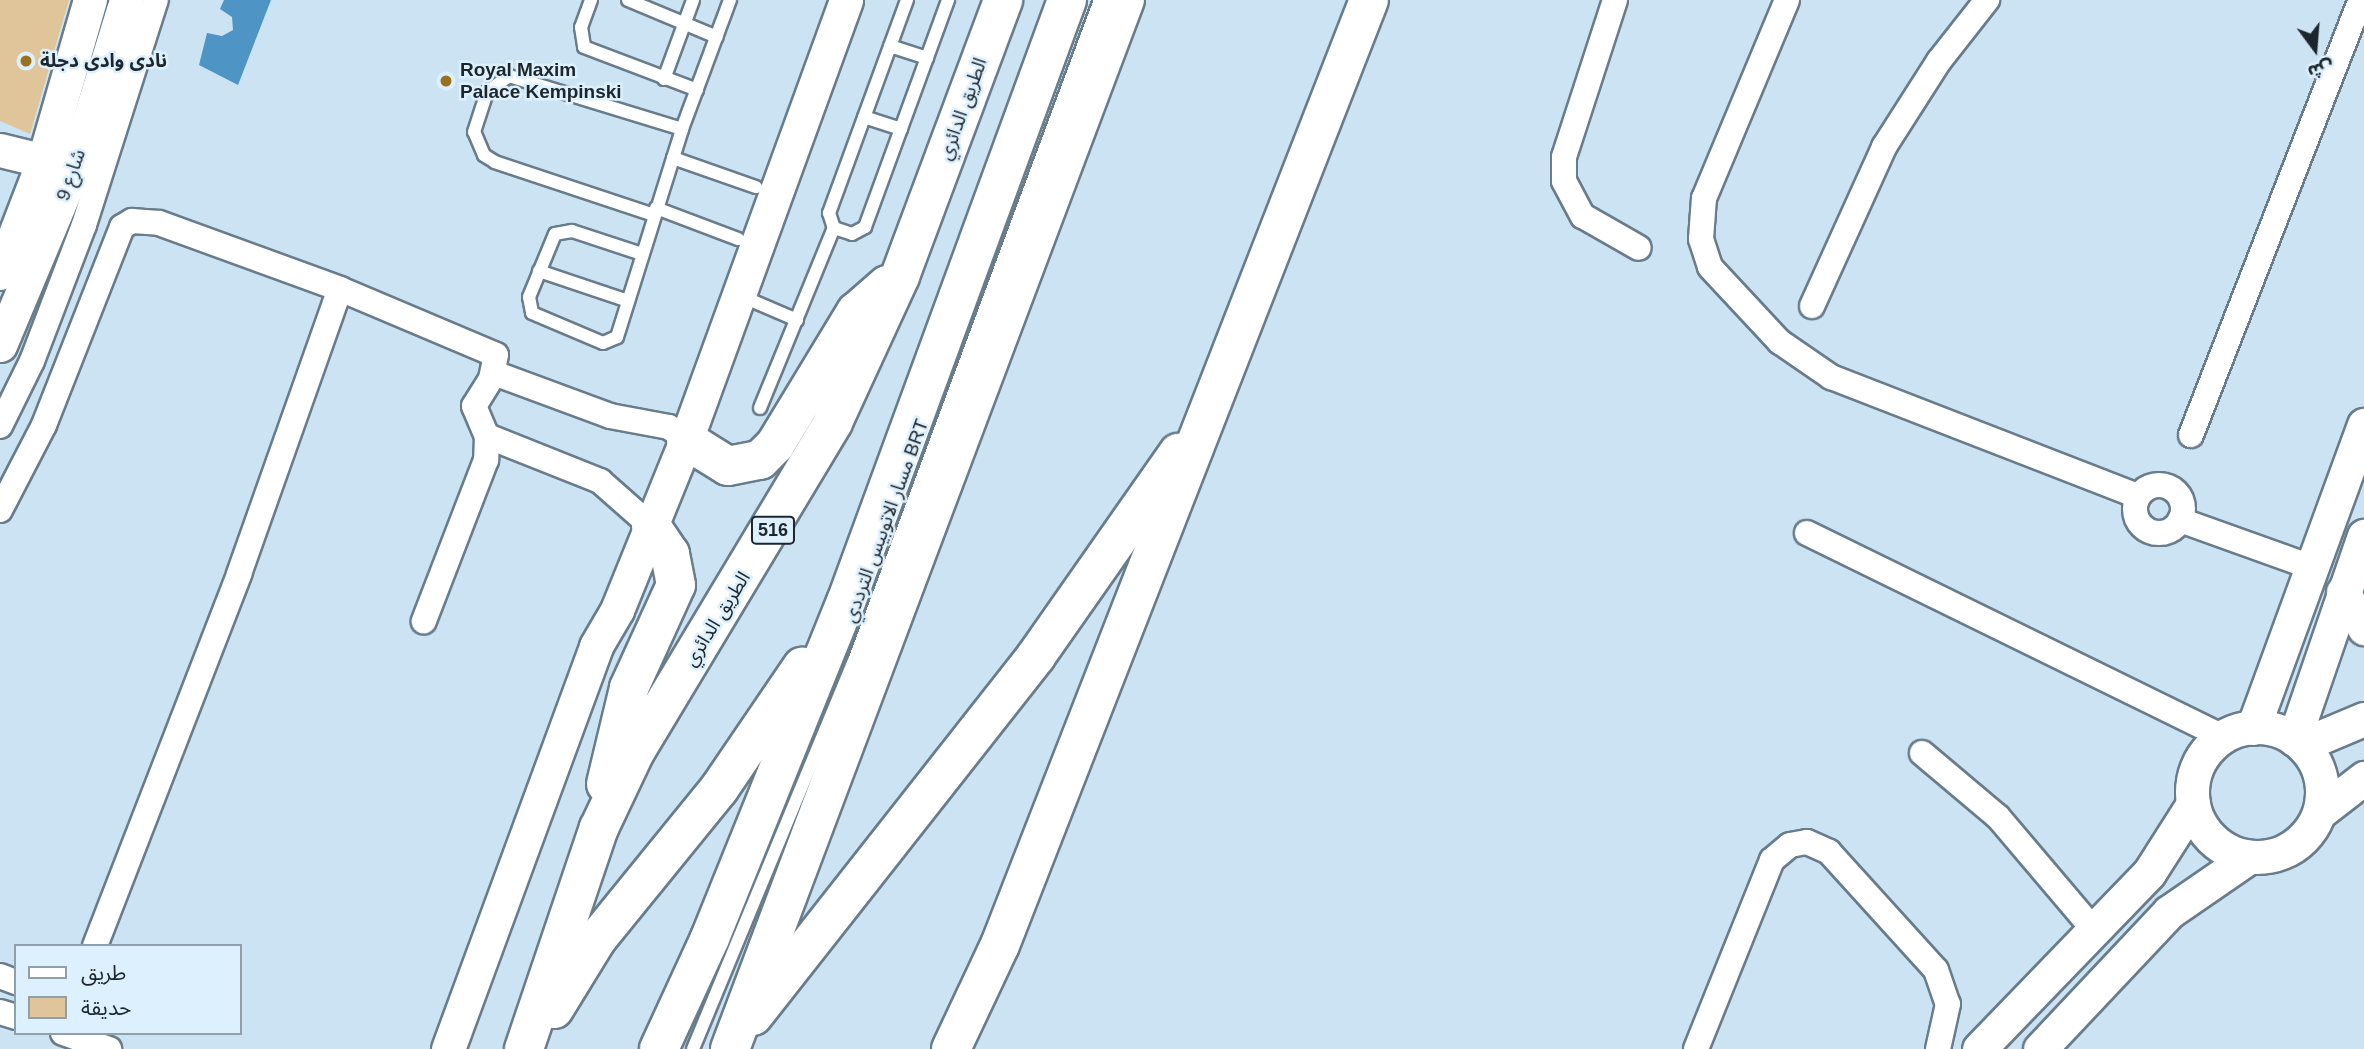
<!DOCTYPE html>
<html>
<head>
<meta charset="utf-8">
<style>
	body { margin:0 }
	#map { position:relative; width:2364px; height:1049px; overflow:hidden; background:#cce3f4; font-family:Helvetica,"Noto Sans Arabic",sans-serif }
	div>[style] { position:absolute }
	.green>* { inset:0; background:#dfc599 }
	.water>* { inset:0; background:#4e94c4 }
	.roads { filter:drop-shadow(2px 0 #687c8b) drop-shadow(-2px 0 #687c8b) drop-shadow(0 2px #687c8b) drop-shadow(0 -2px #687c8b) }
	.lane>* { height:12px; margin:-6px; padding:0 6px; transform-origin:6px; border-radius:6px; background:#fff }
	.street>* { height:24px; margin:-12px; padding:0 12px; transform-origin:12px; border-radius:12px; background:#fff }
	.street>.ring { margin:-12px; padding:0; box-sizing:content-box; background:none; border:24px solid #fff; border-radius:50% }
	.secondary>* { height:33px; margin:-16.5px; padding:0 16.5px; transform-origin:16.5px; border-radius:16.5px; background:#fff }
	.secondary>.ring { margin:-16.5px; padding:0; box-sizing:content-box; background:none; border:33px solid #fff; border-radius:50% }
	.highway>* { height:38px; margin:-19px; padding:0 19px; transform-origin:19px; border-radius:19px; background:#fff }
	.dots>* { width:19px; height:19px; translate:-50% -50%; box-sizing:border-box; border:4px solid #ddf0fd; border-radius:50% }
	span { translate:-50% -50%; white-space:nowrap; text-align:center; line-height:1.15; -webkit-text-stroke:5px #ddf0fd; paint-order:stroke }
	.shield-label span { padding:2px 5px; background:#ddf0fd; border:2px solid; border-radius:5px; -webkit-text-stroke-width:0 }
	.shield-label { font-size:18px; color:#1e262d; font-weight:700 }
	.poi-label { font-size:19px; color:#1e262d; font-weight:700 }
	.left { translate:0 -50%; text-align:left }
	.street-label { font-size:19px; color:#1e262d }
	.legend { position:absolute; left:14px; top:944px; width:228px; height:91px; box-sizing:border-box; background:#ddf0fd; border:2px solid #919faa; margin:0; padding:9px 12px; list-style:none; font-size:21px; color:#1e262d }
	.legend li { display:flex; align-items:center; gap:14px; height:35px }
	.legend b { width:35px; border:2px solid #919faa }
	.north { position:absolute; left:2280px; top:14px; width:70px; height:70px; -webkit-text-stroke:5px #ddf0fd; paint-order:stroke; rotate:164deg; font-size:19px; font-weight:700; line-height:28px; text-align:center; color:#1e262d }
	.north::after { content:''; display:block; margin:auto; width:24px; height:32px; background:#1e262d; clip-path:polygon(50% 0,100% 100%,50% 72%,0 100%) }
</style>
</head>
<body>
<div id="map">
	<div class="green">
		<div style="clip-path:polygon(0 0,69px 0,30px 134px,0 121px)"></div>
	</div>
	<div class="water">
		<div style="clip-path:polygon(224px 0,271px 0,238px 85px,199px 65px,207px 33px,222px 36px,233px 30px,232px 17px,220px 9px)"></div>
	</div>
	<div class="roads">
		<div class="lane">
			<div style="left:591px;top:0;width:29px;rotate:110deg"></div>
			<div style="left:581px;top:27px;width:20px;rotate:81deg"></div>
			<div style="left:584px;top:47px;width:121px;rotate:20.8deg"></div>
			<div style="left:628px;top:0;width:96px;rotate:22.6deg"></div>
			<div style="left:907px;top:0;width:227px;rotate:110.1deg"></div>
			<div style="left:829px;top:213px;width:16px;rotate:72deg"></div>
			<div style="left:834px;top:228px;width:19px;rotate:18deg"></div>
			<div style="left:852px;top:234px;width:15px;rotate:-28deg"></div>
			<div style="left:865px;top:227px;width:242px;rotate:-69.9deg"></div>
			<div style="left:890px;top:46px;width:39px;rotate:18deg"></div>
			<div style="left:664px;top:79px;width:84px;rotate:-69.8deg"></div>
			<div style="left:864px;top:117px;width:39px;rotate:18deg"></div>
			<div style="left:673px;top:158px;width:88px;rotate:19.3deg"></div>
			<div style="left:656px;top:208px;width:88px;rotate:20.7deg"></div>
			<div style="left:654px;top:215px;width:168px;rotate:-161.6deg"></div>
			<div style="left:495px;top:162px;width:13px;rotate:-148deg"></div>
			<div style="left:484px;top:155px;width:25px;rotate:-113deg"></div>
			<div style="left:474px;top:132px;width:42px;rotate:-72deg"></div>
			<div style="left:487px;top:92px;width:27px;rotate:-36deg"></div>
			<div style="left:509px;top:76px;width:181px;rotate:17deg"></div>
			<div style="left:642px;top:254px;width:74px;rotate:-161.8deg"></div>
			<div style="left:572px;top:231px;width:17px;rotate:170deg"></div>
			<div style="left:555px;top:234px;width:68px;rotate:112.4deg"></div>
			<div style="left:529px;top:297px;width:16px;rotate:79deg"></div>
			<div style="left:532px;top:313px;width:77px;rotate:22.9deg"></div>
			<div style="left:603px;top:343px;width:15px;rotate:-23deg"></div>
			<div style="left:617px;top:337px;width:218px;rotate:-72.6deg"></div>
			<div style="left:682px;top:129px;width:138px;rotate:-69.6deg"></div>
			<div style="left:539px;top:271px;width:94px;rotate:18.6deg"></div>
			<div style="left:741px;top:296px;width:61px;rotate:23.2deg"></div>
			<div style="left:760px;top:408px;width:195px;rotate:-67.7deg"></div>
			<div style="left:693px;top:1049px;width:420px;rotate:-67.5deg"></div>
			<div style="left:854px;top:661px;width:705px;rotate:-69.59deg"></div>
		</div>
		<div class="street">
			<div style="left:1615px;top:0;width:165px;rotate:108deg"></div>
			<div style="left:1564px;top:157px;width:24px;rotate:90deg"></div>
			<div style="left:1564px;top:181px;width:40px;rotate:62deg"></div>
			<div style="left:1583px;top:216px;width:64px;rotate:29.7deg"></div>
			<div style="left:1787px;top:0;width:215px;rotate:112.7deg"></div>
			<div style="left:1704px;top:198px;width:41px;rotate:94.2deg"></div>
			<div style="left:1701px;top:239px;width:29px;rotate:72deg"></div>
			<div style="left:1710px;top:267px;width:103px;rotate:47deg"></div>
			<div style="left:1780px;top:342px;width:62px;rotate:34.5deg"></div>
			<div style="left:1831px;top:377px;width:329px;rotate:21.2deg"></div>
			<div style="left:1812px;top:306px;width:175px;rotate:-65.6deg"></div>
			<div style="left:1884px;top:147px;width:102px;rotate:-57.4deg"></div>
			<div style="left:1939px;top:61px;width:78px;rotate:-51.8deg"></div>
			<div style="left:494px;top:373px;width:124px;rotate:20.3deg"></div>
			<div style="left:610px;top:416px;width:60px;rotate:10.6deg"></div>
			<div style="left:669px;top:427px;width:21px;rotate:37deg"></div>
			<div style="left:0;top:426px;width:72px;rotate:-63.8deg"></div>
			<div style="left:32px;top:361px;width:146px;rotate:-69.1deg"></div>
			<div style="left:84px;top:225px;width:236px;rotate:-72.3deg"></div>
			<div style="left:2191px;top:435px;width:467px;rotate:-68.7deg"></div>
			<div style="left:487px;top:436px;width:122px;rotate:21.7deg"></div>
			<div style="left:600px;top:481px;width:68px;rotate:41.4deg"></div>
			<div class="ring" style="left:2135px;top:485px;width:24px;height:24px"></div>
			<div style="left:0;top:510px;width:96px;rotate:-62.6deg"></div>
			<div style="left:44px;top:425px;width:213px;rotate:-68.5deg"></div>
			<div style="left:122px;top:227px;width:12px;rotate:-31deg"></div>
			<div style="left:132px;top:221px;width:27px;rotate:4deg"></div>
			<div style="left:159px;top:223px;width:193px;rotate:20deg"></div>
			<div style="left:340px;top:289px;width:169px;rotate:22.9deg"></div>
			<div style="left:496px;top:355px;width:25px;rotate:102deg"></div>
			<div style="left:491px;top:379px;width:32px;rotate:122deg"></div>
			<div style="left:474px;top:406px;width:33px;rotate:67deg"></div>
			<div style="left:487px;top:436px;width:24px;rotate:92deg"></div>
			<div style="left:486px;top:460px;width:173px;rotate:111.1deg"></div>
			<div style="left:2180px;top:520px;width:142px;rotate:19.7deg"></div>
			<div style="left:1807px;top:533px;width:463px;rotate:26.1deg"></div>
			<div style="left:1922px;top:753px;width:99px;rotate:40.1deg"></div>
			<div style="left:1998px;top:817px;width:148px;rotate:49.7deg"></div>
			<div style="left:95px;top:946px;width:399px;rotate:-68.8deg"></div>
			<div style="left:239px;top:574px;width:302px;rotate:-70.5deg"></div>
			<div style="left:0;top:976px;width:17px;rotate:21deg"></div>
			<div style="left:0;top:1012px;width:17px;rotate:17deg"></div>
			<div style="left:63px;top:1033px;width:49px;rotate:19.2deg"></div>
			<div style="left:1696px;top:1049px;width:204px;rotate:-68.1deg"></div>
			<div style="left:1772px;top:860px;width:23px;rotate:-40deg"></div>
			<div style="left:1790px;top:845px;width:17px;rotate:-10deg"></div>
			<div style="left:1807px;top:842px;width:24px;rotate:24deg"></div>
			<div style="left:1829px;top:852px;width:159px;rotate:47.8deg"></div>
			<div style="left:1936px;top:970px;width:36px;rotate:71deg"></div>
			<div style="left:1948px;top:1004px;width:46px;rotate:102.5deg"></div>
		</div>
		<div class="secondary">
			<div style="left:0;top:150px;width:67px;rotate:13.8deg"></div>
			<div style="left:0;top:273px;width:122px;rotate:-68.9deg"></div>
			<div style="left:44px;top:159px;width:166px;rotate:-73.9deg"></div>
			<div style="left:0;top:345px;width:191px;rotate:-67.2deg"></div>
			<div style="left:74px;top:169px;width:177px;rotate:-72.9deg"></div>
			<div style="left:2343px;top:592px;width:42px;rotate:59.7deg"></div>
			<div class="ring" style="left:2192px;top:727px;width:97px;height:97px"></div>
			<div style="left:2253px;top:728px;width:323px;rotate:-69.9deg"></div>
			<div style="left:2294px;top:739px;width:215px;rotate:-71deg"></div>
			<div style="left:2302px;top:745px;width:67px;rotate:-22.8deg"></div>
			<div style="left:2320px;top:812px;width:56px;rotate:-37.7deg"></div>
			<div style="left:448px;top:1049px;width:429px;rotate:-69.8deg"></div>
			<div style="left:596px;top:646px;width:42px;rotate:-59.7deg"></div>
			<div style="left:617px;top:610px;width:183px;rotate:-67.9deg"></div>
			<div style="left:686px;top:440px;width:468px;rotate:-70deg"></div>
			<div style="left:1979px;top:1049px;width:245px;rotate:-46deg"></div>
			<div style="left:2149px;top:873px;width:82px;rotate:-57.5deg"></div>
			<div style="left:2040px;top:1049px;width:188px;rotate:-46.7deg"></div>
			<div style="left:2169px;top:912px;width:97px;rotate:-34.5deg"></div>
		</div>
		<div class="highway">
			<div style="left:686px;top:440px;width:49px;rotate:31.8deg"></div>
			<div style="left:728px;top:466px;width:33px;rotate:-11deg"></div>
			<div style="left:760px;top:460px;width:21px;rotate:-45deg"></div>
			<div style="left:775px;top:445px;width:156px;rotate:-58.7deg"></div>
			<div style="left:856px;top:312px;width:41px;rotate:-41.1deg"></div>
			<div style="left:606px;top:784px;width:99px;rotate:-76.5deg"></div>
			<div style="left:629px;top:688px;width:113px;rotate:-65.5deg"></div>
			<div style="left:676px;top:585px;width:32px;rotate:-101deg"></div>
			<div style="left:670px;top:554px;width:34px;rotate:-124deg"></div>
			<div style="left:554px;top:1009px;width:82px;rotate:-58.4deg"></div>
			<div style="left:597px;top:939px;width:193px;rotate:-50.9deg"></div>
			<div style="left:719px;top:789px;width:148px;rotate:-55.8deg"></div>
			<div style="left:753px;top:1016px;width:458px;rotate:-51.8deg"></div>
			<div style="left:1036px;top:656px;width:248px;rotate:-55deg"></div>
			<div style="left:524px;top:1049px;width:233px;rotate:-71.3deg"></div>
			<div style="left:599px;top:828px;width:84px;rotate:-64.7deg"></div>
			<div style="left:635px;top:752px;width:385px;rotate:-59deg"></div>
			<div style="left:833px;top:422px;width:161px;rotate:-65.3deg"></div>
			<div style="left:900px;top:276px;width:295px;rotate:-69.5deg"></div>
			<div style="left:659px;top:1049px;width:122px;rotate:-65.3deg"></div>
			<div style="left:710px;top:938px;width:362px;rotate:-68deg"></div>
			<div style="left:846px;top:602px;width:641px;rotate:-69.84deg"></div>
			<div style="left:730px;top:1049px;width:1121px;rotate:-69.37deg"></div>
			<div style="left:951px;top:1049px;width:115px;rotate:-64.8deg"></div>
			<div style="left:1000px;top:945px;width:1014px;rotate:-68.67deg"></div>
		</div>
	</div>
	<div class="dots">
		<div style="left:26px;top:61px;background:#9a711e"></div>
		<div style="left:446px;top:81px;background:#9a711e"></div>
	</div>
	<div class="shield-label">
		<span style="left:773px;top:530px">516</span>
	</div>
	<div class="poi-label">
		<span class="left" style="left:40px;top:61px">نادى وادى دجلة</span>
		<span class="left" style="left:460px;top:81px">Royal Maxim<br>Palace Kempinski</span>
	</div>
	<div class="street-label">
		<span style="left:963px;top:109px;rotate:-70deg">الطريق الدائري</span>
		<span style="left:71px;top:175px;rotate:-71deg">شارع 9</span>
		<span style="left:886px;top:521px;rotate:-70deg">مسار الاتوبيس الترددي BRT</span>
		<span style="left:717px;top:619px;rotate:-58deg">الطريق الدائري</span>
	</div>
	<ul class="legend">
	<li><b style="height:9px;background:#fff"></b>طريق</li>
	<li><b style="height:19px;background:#dfc599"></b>حديقة</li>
	</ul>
	<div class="north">ش</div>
</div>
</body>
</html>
